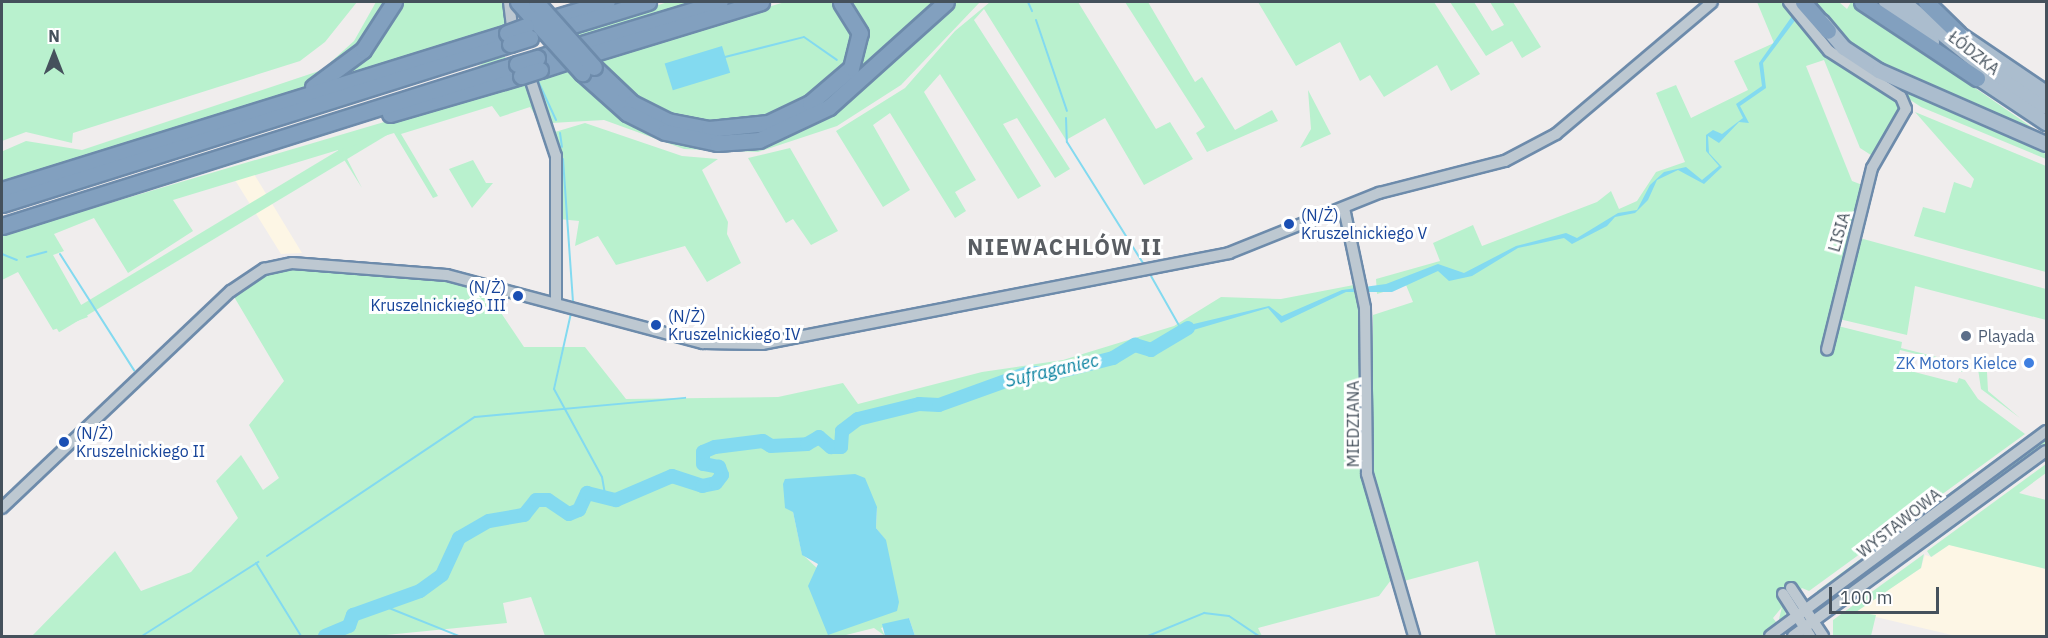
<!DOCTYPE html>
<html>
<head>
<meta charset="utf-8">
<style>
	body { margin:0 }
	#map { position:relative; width:2048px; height:638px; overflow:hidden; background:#f0eded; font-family:"IBM Plex Sans",sans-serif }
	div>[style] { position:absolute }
	.commercial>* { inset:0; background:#fdf6e5 }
	.green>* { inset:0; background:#b9f1ce; transform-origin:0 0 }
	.water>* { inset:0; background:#83daf0; transform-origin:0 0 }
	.stream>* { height:2px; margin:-1px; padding:0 1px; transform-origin:1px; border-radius:1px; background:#83daf0 }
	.river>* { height:14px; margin:-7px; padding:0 7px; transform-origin:7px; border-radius:7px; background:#83daf0 }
	.roads { filter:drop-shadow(2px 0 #6d8bab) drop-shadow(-2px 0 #6d8bab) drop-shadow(0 2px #6d8bab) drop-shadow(0 -2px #6d8bab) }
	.minor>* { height:10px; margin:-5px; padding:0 5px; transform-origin:5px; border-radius:5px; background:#bdc8d1 }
	.major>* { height:14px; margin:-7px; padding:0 7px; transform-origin:7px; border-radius:7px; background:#abbdce }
	.highway>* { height:15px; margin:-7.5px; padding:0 7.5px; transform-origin:7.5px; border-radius:7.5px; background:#82a0bf }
	.bridges { filter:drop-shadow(2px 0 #6d8bab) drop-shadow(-2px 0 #6d8bab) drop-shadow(0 2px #6d8bab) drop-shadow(0 -2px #6d8bab) }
	.highway-bridge>* { height:15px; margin:-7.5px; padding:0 7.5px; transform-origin:7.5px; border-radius:7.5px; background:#82a0bf }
	.dots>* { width:16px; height:16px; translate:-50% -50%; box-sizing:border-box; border:3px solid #fff; border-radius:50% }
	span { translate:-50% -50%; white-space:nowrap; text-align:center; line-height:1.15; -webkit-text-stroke:6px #fff; paint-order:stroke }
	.street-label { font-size:16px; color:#45515c }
	.transit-label { font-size:16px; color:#164399 }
	.left { translate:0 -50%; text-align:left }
	.right { translate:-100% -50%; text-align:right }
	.service-label { font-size:16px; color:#4e5e75 }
	.shop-label { font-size:16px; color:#366cbe }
	.water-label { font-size:18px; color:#06809f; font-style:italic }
	.district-label { font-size:22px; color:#5a5e63; font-weight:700; letter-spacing:1.5px }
	.frame { position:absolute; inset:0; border:3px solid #45515c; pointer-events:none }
	.north { position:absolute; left:24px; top:24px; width:60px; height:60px; -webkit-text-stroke:4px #fff; paint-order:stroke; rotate:0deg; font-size:16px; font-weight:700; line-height:24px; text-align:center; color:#45515c }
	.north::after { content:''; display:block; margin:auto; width:21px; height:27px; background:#45515c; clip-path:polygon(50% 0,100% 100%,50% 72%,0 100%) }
	.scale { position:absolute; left:1829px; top:587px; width:110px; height:27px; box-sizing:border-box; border:3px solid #45515c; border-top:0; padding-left:8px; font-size:18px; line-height:21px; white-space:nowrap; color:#45515c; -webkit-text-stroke:4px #fff; paint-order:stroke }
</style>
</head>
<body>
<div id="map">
	<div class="commercial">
		<div style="clip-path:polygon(254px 174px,302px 253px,281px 254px,235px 180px)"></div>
		<div style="clip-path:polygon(1949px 544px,2046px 569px,2046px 636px,1956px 636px,1855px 612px,1921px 568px,1925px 555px,1932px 557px)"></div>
	</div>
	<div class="green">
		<div style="clip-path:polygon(2px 2px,357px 2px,325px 42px,300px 61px,73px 133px,72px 143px,26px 132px,2px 141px)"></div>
		<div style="clip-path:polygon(376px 2px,390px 2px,376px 28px,330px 74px,305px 87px,2px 187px,3px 151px,26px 141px,82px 150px,322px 70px,354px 41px)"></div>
		<div style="clip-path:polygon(398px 2px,505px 2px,508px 26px,322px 86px)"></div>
		<div style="clip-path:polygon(668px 2px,704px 2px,579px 41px,571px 32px)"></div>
		<div style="clip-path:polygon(785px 2px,833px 2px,856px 26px,846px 67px,784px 113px,733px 126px,677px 118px,625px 91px,594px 58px)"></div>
		<div style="clip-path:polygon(847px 2px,937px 2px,824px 102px,756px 133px,717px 136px,680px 131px,655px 119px,770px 126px,860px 61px,863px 22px)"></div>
		<div style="clip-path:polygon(956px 2px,980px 2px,901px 85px,837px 126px,758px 152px,684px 149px,604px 120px,551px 123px,534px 77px,568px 67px,613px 111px,649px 133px,693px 147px,749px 148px,801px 132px,835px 110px)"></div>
		<div style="clip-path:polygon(990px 2px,1078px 2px,1156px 129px,1170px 122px,1193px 159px,1144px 185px,1105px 118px,1066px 140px,984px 9px,974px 20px,1070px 169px,1055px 178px,1017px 118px,1003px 124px,1041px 186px,1018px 199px,940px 74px,924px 92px,976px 180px,955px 192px,966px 211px,955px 218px,890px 113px,873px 125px,910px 190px,883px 207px,836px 131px,905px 88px,955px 31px)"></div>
		<div style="clip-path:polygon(1125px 2px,1148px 2px,1195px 82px,1202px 77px,1235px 130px,1272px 110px,1278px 121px,1207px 152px,1196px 133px,1205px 127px)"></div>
		<div style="clip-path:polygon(1258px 2px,1434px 2px,1480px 74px,1451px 91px,1437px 65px,1384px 97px,1370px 75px,1360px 81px,1340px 42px,1296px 66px)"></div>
		<div style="clip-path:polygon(1450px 2px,1474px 2px,1492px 31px,1504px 25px,1490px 2px,1513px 2px,1541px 47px,1522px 58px,1512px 41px,1486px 56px)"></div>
		<div style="clip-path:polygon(1757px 2px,1786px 3px,1834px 59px,1896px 96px,1904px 111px,1874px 157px,1860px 148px,1824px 60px,1806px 66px,1852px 181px,1865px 186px,1856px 237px,2046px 289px,2046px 320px,1915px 286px,1907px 335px,1839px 319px,1838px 326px,1902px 342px,1901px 348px,1961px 363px,1965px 359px,1968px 370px,1961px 372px,1961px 365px,1900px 350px,1895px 367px,1957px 383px,1959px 378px,1965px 380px,1978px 399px,2025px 434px,1809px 591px,1802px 588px,1785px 604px,1786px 619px,1779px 619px,1782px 607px,1773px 618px,1779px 626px,1765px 636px,1496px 636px,1478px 561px,1404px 581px,1373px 468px,1373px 315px,1413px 302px,1406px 285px,1377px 294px,1376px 279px,1440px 261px,1433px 243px,1473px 225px,1482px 246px,1597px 202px,1611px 191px,1619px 209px,1637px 201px,1656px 172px,1685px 162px,1656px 93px,1676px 85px,1691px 118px,1748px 90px,1734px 61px,1774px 43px)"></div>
		<div style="clip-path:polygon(1815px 2px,1839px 2px,1847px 9px,1851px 2px,2046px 137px,1879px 63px,1839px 33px)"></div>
		<div style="clip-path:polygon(1829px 46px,1898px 89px,2046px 154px,2046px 159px,1921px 107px)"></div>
		<div style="left:502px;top:52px;width:12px;height:524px;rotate:59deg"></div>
		<div style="clip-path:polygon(526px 80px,537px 118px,530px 107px,500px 117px,492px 106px,401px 134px,438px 196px,433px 198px,394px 133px,342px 149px,362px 188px,338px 150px,173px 200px,193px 231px,128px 273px,94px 218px,54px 234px,64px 251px,53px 255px,88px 317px,53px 330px,18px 272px,2px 280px,2px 235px)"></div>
		<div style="clip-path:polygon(1308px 90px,1331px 134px,1300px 148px,1311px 129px)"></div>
		<div style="clip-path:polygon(1915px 112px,2046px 166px,2046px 272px,1914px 236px,1923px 207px,1945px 213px,1954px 182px,1971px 188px,1974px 179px)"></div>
		<div style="clip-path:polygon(585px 123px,682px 156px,718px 159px,702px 170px,728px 222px,727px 234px,741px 263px,707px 282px,685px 246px,616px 265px,598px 236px,575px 246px,579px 221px,559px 219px,555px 132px)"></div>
		<div style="clip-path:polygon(790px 148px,838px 231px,811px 245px,793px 219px,786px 223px,748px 158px)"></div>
		<div style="clip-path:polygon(473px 160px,486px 183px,493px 183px,472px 208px,449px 169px)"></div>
		<div style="clip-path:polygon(evenodd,298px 267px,426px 276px,483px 286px,524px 347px,585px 347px,626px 399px,778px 397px,843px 383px,858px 404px,982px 372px,1063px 360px,1174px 326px,1221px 297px,1281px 299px,1359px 284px,1361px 466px,1409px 636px,1391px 580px,1379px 596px,1258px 628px,1262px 636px,915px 636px,909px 618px,881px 628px,885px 636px,874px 628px,842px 636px,545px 636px,531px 597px,503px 603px,507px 623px,376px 636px,32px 636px,115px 551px,141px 591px,191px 572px,238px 518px,216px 481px,241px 455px,263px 490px,279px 478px,249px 425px,284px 381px,233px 295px,266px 272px,298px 267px,877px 507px,876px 528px,886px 541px,819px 570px,802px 554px,793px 512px,877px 507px)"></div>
		<div style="clip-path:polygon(1987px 358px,1993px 362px,1987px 372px,1988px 391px,2020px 418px,1981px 389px,1978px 369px)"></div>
		<div style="clip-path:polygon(2027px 436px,2026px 441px,1817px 594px,1817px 591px)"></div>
		<div style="clip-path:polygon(2046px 437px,2046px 445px,1825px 604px,1917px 536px)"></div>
		<div style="clip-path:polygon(2046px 456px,2046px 460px,1926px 548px,1927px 544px)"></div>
		<div style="clip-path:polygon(2046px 464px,2046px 473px,2019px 493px,2046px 500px,2046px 569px,1949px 545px,1931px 557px,1927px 551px)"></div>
		<div style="clip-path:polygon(1924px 554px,1921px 568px,1856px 612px,1876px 615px,1871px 636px,1833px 636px,1833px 620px)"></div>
	</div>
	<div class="water">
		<div style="clip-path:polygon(1802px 2px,1809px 2px,1763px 63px,1766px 88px,1740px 106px,1749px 123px,1739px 122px,1719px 143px,1708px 136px,1709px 153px,1722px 167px,1704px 184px,1678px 170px,1657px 180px,1648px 200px,1635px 213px,1615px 217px,1607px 226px,1572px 244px,1564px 238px,1518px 248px,1472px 276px,1449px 281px,1438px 271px,1392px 292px,1346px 292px,1281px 323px,1268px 308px,1173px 336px,1181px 327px,1269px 306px,1282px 316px,1342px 290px,1386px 284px,1438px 264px,1464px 273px,1516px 246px,1566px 233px,1577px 238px,1618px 213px,1637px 210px,1650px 185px,1664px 172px,1686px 167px,1702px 180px,1719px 166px,1706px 151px,1706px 135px,1713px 130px,1722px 134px,1743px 118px,1736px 104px,1762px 86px,1759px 63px)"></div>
		<div style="left:722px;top:46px;width:28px;height:60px;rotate:73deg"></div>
		<div style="clip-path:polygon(855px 474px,865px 478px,877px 507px,876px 528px,886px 540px,899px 602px,897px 611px,828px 635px,808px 586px,818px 564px,802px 555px,793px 512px,785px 508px,783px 484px,785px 479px)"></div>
		<div style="clip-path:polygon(909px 618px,915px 636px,885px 636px,882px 624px)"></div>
	</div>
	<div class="stream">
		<div style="left:1028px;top:2px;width:10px;rotate:66deg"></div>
		<div style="left:1036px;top:20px;width:96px;rotate:71.2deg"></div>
		<div style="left:725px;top:57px;width:81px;rotate:-14.2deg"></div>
		<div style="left:804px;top:37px;width:40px;rotate:34.9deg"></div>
		<div style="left:538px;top:81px;width:43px;rotate:65.2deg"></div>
		<div style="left:1066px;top:118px;width:24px;rotate:88deg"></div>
		<div style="left:1067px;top:142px;width:143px;rotate:57.9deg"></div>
		<div style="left:560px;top:133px;width:14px;rotate:82deg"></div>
		<div style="left:563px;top:159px;width:142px;rotate:86deg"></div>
		<div style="left:2px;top:254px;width:16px;rotate:22deg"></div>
		<div style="left:60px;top:254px;width:138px;rotate:57.5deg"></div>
		<div style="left:27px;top:257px;width:20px;rotate:-15deg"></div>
		<div style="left:1151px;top:276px;width:61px;rotate:60.5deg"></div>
		<div style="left:571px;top:313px;width:78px;rotate:102.6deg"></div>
		<div style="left:554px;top:389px;width:100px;rotate:61.4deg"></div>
		<div style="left:602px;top:477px;width:17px;rotate:80deg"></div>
		<div style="left:267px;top:556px;width:250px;rotate:-33.8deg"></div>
		<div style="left:475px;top:417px;width:211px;rotate:-5.2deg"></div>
		<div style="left:256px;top:563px;width:86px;rotate:58.3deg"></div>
		<div style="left:384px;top:606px;width:81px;rotate:21.8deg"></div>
		<div style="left:142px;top:636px;width:138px;rotate:-32.5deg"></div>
		<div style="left:1148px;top:636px;width:61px;rotate:-22.3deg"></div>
		<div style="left:1204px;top:613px;width:25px;rotate:7deg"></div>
		<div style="left:1229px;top:616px;width:36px;rotate:34deg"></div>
	</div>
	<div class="river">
		<div style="left:325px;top:636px;width:26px;rotate:-23deg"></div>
		<div style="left:349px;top:626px;width:12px;rotate:-70deg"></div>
		<div style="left:353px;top:615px;width:71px;rotate:-19.7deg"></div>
		<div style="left:420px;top:591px;width:27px;rotate:-36deg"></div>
		<div style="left:442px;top:575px;width:41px;rotate:-65.3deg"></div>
		<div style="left:459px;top:538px;width:34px;rotate:-30deg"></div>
		<div style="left:489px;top:521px;width:36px;rotate:-10deg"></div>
		<div style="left:524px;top:515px;width:19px;rotate:-51deg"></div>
		<div style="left:536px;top:500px;width:12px"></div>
		<div style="left:548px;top:500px;width:25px;rotate:34deg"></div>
		<div style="left:569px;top:514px;width:11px;rotate:-22deg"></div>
		<div style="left:579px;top:510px;width:19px;rotate:-65deg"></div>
		<div style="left:587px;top:493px;width:30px;rotate:14deg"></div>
		<div style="left:616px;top:500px;width:61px;rotate:-23.2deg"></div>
		<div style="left:672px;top:476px;width:32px;rotate:18deg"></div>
		<div style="left:702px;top:486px;width:14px;rotate:-12deg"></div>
		<div style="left:716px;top:483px;width:10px;rotate:-53deg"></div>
		<div style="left:722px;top:475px;width:9px;rotate:-111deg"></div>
		<div style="left:719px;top:467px;width:16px;rotate:-169deg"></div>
		<div style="left:703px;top:464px;width:12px;rotate:-90deg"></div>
		<div style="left:703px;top:452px;width:13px;rotate:-23deg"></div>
		<div style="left:715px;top:447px;width:48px;rotate:-7.1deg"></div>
		<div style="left:763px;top:441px;width:9px;rotate:32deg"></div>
		<div style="left:771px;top:446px;width:36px;rotate:-3deg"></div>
		<div style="left:807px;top:444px;width:14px;rotate:-30deg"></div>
		<div style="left:819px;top:437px;width:16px;rotate:40deg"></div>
		<div style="left:831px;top:447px;width:10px"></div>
		<div style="left:841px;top:447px;width:16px;rotate:-86deg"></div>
		<div style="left:842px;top:431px;width:20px;rotate:-37deg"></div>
		<div style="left:858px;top:419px;width:63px;rotate:-13.8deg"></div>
		<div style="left:919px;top:404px;width:20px;rotate:3deg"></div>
		<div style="left:939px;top:405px;width:95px;rotate:-19.8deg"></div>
		<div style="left:1028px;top:373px;width:26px"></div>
		<div style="left:1054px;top:373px;width:61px;rotate:-14.3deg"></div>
		<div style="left:1113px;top:358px;width:26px;rotate:-31deg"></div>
		<div style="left:1135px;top:345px;width:17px;rotate:17deg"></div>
		<div style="left:1151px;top:350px;width:43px;rotate:-30.7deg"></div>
	</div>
	<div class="roads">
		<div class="minor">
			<div style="left:509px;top:2px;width:23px;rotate:83deg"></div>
			<div style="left:1789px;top:2px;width:63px;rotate:50.8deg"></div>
			<div style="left:1829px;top:51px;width:85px;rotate:32.6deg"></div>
			<div style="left:1901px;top:97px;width:13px;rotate:67deg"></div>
			<div style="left:1906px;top:109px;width:68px;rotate:120deg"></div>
			<div style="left:1872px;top:168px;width:187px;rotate:103.9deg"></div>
			<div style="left:530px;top:78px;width:82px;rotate:71.6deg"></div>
			<div style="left:556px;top:156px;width:146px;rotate:90deg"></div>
			<div style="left:1344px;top:208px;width:102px;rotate:78.1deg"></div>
			<div style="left:1365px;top:308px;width:166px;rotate:89.3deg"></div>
			<div style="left:1367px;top:474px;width:169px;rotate:73.8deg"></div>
			<div style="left:2px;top:508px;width:315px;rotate:-43.5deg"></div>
			<div style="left:231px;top:291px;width:40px;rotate:-34deg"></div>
			<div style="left:264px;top:269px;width:29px;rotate:-12deg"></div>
			<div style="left:292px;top:263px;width:155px;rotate:4.4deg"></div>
			<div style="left:447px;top:275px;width:265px;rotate:14.9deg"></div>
			<div style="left:703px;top:343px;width:59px;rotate:1deg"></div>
			<div style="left:762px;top:344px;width:476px;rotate:-11deg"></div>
			<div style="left:1229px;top:253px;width:162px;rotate:-21.8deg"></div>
			<div style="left:1379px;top:193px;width:130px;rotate:-14.3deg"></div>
			<div style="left:1505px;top:161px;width:58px;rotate:-27.9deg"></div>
			<div style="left:1556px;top:134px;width:204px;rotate:-40.2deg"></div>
			<div style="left:1791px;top:588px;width:58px;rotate:56.3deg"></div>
			<div style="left:1783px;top:594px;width:50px;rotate:57.3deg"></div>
			<div style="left:1770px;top:636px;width:344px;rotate:-36.6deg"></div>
			<div style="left:1793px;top:636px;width:313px;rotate:-36.2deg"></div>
		</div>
		<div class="major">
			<div style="left:1886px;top:2px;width:61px;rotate:41deg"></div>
			<div style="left:1903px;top:2px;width:95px;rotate:39deg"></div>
			<div style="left:1977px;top:62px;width:82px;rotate:33.1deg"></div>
			<div style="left:1822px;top:22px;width:34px;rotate:50deg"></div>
			<div style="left:1844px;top:48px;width:42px;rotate:33.3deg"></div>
			<div style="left:1879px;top:71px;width:182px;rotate:23.6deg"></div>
			<div style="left:1950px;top:28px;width:116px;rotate:34.1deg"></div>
			<div style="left:1968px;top:71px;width:94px;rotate:33.7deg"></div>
		</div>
		<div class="highway">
			<div style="left:1803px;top:2px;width:38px;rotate:49deg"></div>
			<div style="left:1862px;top:2px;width:138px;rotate:33.5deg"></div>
			<div style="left:1926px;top:2px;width:45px;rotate:44.1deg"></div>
			<div style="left:557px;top:17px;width:52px;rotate:-16.7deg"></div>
			<div style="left:566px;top:27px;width:86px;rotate:-17deg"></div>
			<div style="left:582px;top:44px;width:144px;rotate:-16.9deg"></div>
			<div style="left:591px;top:54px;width:178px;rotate:-17deg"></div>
			<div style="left:537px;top:58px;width:19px;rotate:-18deg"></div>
			<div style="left:594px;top:67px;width:52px;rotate:43.5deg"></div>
			<div style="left:632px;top:103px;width:40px;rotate:26.6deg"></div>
			<div style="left:668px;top:121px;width:42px;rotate:11deg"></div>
			<div style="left:709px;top:129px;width:59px;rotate:-5.8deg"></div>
			<div style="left:768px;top:123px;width:47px;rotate:-25.5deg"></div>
			<div style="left:810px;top:103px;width:54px;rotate:-40.5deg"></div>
			<div style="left:851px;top:68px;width:36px;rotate:-76deg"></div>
			<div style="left:860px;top:33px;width:36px;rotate:-122deg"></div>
			<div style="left:540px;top:70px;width:25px;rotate:-18deg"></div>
			<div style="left:582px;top:73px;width:60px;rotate:41.6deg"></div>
			<div style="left:627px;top:113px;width:42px;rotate:26.6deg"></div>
			<div style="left:665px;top:132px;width:53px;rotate:11.9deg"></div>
			<div style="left:717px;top:143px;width:42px;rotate:-4.1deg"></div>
			<div style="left:759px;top:140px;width:77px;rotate:-25.2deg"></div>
			<div style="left:829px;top:107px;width:157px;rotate:-41.9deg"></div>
			<div style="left:313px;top:87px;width:62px;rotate:-36.5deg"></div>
			<div style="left:363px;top:50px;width:57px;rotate:-57.1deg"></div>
			<div style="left:390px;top:114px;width:136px;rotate:-16.2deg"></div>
			<div style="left:2px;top:190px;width:529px;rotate:-17.27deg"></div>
			<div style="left:2px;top:204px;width:533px;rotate:-17.48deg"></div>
			<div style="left:2px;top:226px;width:540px;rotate:-17.46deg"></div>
		</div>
	</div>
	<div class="bridges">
		<div class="highway-bridge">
			<div style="left:518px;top:2px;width:96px;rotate:48deg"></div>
			<div style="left:536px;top:2px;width:87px;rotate:48.3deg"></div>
			<div style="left:507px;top:33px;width:20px;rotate:-20deg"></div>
			<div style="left:510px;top:44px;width:21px;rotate:-17deg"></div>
			<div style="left:517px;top:64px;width:21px;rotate:-17deg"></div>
			<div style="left:521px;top:76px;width:20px;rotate:-18deg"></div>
		</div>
	</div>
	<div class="dots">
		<div style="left:1289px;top:224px;background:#1a4fb4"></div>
		<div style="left:518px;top:296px;background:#1a4fb4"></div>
		<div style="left:656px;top:325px;background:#1a4fb4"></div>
		<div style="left:1966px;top:336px;background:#5c6f8a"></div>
		<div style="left:2029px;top:363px;background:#3f7fe0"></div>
		<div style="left:64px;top:442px;background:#1a4fb4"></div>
	</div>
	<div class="street-label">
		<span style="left:1974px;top:53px;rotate:38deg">ŁÓDZKA</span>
		<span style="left:1839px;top:232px;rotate:-74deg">LISIA</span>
		<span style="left:1353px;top:424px;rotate:-90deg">MIEDZIANA</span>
		<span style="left:1899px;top:523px;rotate:-38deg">WYSTAWOWA</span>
	</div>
	<div class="transit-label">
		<span class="left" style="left:1301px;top:224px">(N/Ż)<br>Kruszelnickiego V</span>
		<span class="right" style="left:506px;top:296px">(N/Ż)<br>Kruszelnickiego III</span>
		<span class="left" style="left:668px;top:325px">(N/Ż)<br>Kruszelnickiego IV</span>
		<span class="left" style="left:76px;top:442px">(N/Ż)<br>Kruszelnickiego II</span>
	</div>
	<div class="service-label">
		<span class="left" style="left:1978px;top:336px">Playada</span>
	</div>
	<div class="shop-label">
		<span class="right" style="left:2017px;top:363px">ZK Motors Kielce</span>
	</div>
	<div class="water-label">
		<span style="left:1052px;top:371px;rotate:-13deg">Sufraganiec</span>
	</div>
	<div class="district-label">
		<span style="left:1065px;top:247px">NIEWACHLÓW II</span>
	</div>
	<div class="frame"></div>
	<div class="north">N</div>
	<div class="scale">100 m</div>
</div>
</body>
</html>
